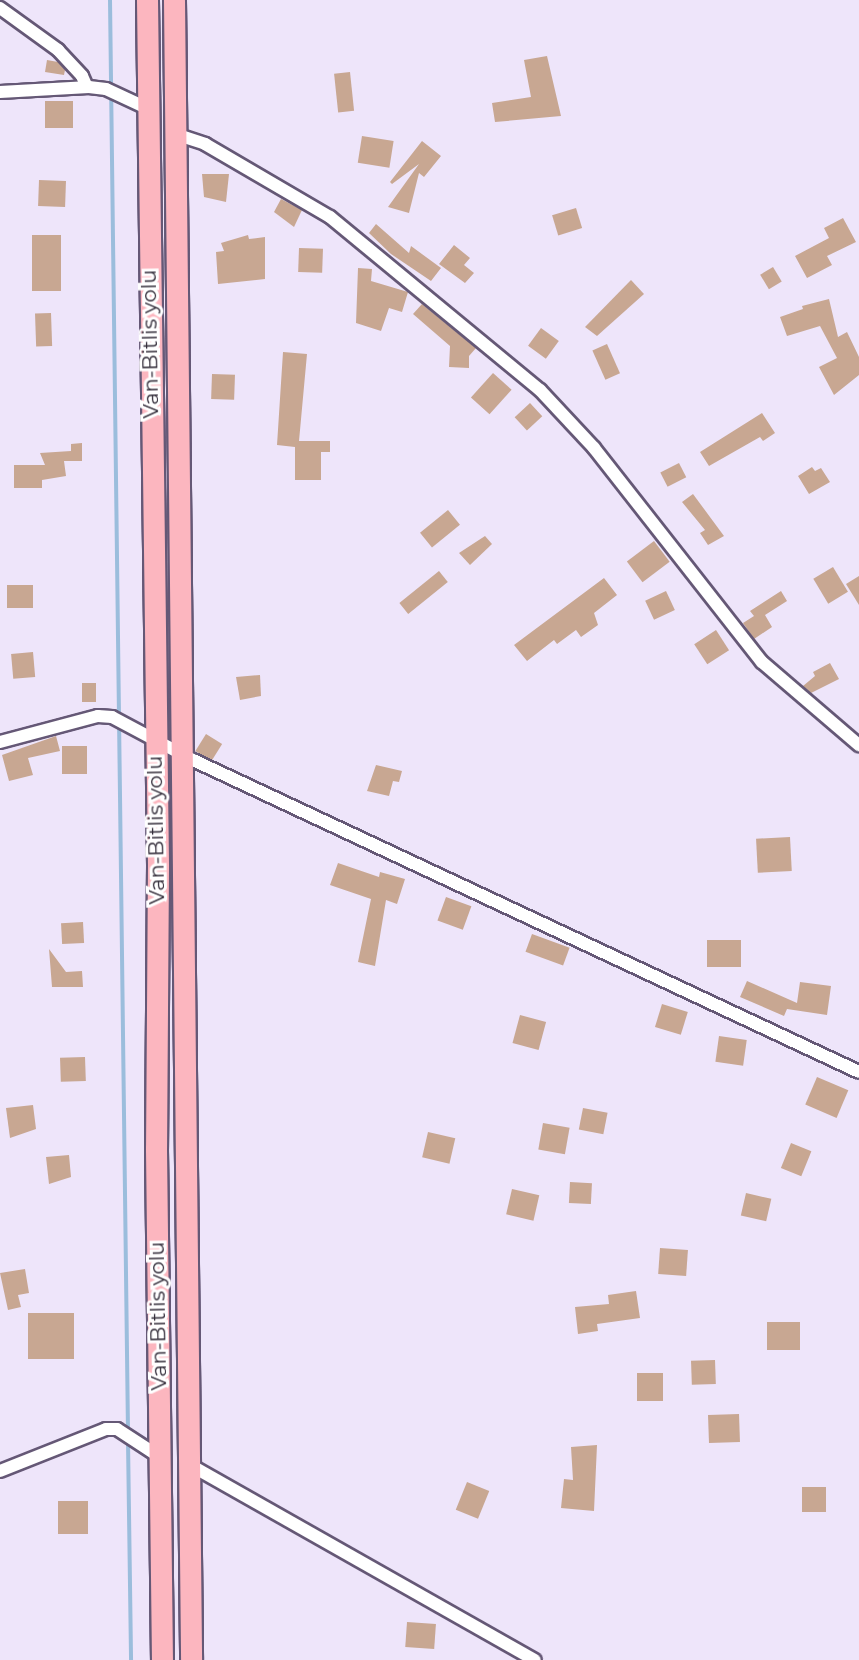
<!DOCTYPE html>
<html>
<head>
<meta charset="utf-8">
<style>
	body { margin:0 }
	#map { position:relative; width:859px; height:1660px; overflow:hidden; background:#eee5fa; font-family:Montserrat,sans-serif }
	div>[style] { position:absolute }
	.stream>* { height:4px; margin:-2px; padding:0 2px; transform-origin:2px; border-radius:2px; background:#9bbddc }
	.building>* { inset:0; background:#c8a792; transform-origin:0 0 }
	.roads { filter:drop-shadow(2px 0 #655876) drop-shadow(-2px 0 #655876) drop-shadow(0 2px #655876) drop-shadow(0 -2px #655876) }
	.minor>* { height:12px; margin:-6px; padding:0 6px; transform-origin:6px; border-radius:6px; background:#fff }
	.trunk>* { height:21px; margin:-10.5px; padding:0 10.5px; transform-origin:10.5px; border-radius:10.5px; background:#fcb6bf }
	span { translate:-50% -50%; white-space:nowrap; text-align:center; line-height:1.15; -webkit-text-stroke:6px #fff; paint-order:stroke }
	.street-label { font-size:21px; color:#302a37 }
</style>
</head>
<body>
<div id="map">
	<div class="stream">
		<div style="left:110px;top:0;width:1433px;rotate:89.28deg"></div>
		<div style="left:128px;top:1441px;width:219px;rotate:89.2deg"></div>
	</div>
	<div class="building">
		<div style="clip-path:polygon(547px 56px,561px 116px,495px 122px,492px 103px,531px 97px,524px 60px)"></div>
		<div style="clip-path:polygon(47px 60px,58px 62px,65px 70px,64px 75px,45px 72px)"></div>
		<div style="left:350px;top:72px;width:39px;height:16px;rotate:84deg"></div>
		<div style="left:45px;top:101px;width:28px;height:27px"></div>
		<div style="left:362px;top:136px;width:32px;height:27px;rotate:9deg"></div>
		<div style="clip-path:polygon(422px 141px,441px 156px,424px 177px,419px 173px,409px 213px,388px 207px,419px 164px,392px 184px,390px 182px)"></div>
		<div style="clip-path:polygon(202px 174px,229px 174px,226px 202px,204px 197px)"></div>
		<div style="left:39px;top:180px;width:27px;height:26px;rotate:2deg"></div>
		<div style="clip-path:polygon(281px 199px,302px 210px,294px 227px,274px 212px)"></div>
		<div style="left:576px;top:208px;width:21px;height:25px;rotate:73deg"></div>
		<div style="clip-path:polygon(843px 218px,856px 242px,827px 256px,832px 265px,807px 278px,795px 256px,829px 238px,824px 228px)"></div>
		<div style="clip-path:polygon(376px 224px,409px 253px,411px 246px,441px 268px,431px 281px,391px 254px,369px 233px)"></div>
		<div style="left:32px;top:235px;width:29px;height:56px"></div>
		<div style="clip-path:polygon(248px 235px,249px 239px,265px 237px,265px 279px,218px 284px,216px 252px,224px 251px,221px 243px)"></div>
		<div style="clip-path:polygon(454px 245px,470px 258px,464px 265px,474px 273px,465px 283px,439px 264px)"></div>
		<div style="left:299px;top:248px;width:24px;height:24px;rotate:2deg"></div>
		<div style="left:773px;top:267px;width:17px;height:15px;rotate:59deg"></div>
		<div style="clip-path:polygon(358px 268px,372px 269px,371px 281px,408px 292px,402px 312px,389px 308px,381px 331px,356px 323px)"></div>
		<div style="clip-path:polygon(631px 280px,644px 294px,597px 336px,585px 327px)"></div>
		<div style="clip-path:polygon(829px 299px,838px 337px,847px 332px,859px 357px,859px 375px,834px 395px,819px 367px,837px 358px,820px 326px,787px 336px,780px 317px,803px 309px,802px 306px)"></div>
		<div style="clip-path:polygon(422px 304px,476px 348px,469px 356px,469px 368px,449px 367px,450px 346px,413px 314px)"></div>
		<div style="left:51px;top:313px;width:33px;height:16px;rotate:88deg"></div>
		<div style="left:541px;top:328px;width:22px;height:22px;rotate:36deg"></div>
		<div style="left:607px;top:344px;width:32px;height:16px;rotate:66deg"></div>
		<div style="clip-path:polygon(283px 352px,307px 354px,299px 441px,330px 441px,330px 452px,321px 452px,321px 480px,295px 480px,295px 447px,277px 445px)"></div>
		<div style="left:493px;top:373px;width:25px;height:33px;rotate:42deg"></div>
		<div style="left:212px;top:374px;width:23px;height:25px;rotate:2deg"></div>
		<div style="left:530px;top:403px;width:18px;height:21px;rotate:47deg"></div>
		<div style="clip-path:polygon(762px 413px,775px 433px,763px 441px,760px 437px,709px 466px,700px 452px)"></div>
		<div style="clip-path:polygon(82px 443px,82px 461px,64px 461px,66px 476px,42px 480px,42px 488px,14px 488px,14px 465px,45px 465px,40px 453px,71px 451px,71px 444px)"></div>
		<div style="left:679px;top:463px;width:16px;height:21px;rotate:63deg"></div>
		<div style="clip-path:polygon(812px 467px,815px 471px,821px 468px,830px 482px,809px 494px,798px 476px)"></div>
		<div style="clip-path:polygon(693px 494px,724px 536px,708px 545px,700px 533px,705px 530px,682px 502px)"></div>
		<div style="left:448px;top:510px;width:19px;height:36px;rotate:51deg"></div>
		<div style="clip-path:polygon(485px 536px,492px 544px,470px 565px,459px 553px)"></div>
		<div style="left:654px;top:541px;width:26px;height:34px;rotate:53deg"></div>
		<div style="left:833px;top:567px;width:29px;height:23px;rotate:59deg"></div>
		<div style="left:439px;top:571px;width:14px;height:51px;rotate:51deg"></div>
		<div style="clip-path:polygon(859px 576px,859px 605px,846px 584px)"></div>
		<div style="clip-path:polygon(604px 578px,617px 595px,594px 613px,598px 625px,581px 637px,576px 630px,557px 644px,554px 640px,527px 661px,514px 645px)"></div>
		<div style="left:7px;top:585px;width:26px;height:23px"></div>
		<div style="left:666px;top:591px;width:21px;height:23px;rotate:65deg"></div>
		<div style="clip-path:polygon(781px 591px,787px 601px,765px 615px,772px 627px,754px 639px,743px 623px,754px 616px,750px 611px)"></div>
		<div style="left:716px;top:630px;width:24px;height:26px;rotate:57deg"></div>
		<div style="left:33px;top:652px;width:25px;height:22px;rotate:85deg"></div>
		<div style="clip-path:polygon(830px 663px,839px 679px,811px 693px,803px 686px,815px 676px,813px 672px)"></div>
		<div style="clip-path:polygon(260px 675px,261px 696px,240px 700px,236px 677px)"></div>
		<div style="left:82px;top:683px;width:14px;height:19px"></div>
		<div style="left:206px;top:734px;width:19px;height:20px;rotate:32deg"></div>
		<div style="clip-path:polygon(56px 736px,60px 751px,28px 758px,33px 775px,9px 781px,2px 755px)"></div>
		<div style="left:62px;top:746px;width:25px;height:28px"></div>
		<div style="clip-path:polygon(376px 765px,402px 771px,399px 782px,393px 781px,389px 796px,367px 791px)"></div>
		<div style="left:790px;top:837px;width:34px;height:34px;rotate:87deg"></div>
		<div style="clip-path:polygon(338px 863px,379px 877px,380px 872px,405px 879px,397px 904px,386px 900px,375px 966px,358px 962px,371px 899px,330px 885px)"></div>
		<div style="left:446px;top:897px;width:27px;height:25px;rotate:20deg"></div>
		<div style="left:83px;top:922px;width:21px;height:22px;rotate:87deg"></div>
		<div style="left:532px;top:934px;width:40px;height:19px;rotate:20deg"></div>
		<div style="left:707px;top:940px;width:34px;height:27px"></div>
		<div style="clip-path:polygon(49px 949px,66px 972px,82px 971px,83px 987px,52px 987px)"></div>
		<div style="clip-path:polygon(747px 981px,797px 1003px,800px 982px,831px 986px,827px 1015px,787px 1009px,784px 1016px,740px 997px)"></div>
		<div style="left:662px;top:1004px;width:27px;height:24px;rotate:17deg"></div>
		<div style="left:520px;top:1015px;width:27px;height:29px;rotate:15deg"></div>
		<div style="left:719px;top:1036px;width:28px;height:26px;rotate:8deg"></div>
		<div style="left:85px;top:1057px;width:24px;height:25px;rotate:88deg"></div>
		<div style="left:817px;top:1077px;width:34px;height:30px;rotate:23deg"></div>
		<div style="clip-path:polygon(33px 1105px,36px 1129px,10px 1138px,6px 1108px)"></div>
		<div style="left:583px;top:1108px;width:25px;height:22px;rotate:11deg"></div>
		<div style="left:543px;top:1123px;width:27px;height:27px;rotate:10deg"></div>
		<div style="left:428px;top:1132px;width:28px;height:26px;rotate:13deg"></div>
		<div style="left:791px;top:1143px;width:22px;height:27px;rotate:22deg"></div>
		<div style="clip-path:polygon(69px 1155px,71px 1177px,49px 1184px,46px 1157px)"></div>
		<div style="left:570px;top:1182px;width:22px;height:21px;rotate:3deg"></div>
		<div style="left:512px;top:1189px;width:28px;height:26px;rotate:13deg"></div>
		<div style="left:746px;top:1193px;width:26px;height:23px;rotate:13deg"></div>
		<div style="left:660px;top:1248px;width:28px;height:26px;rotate:4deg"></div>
		<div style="clip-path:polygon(25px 1269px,29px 1293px,18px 1295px,21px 1307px,8px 1310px,0 1273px)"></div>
		<div style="clip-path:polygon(636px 1291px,640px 1318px,597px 1324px,598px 1331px,578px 1334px,575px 1307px,609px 1304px,608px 1295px)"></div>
		<div style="left:28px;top:1313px;width:46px;height:46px"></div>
		<div style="left:767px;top:1322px;width:33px;height:28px"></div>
		<div style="left:715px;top:1360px;width:24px;height:24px;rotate:88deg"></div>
		<div style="left:637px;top:1373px;width:26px;height:28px"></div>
		<div style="left:739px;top:1414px;width:28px;height:31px;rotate:88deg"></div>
		<div style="clip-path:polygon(597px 1445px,594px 1511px,561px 1508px,564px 1479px,573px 1480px,571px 1447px)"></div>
		<div style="left:467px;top:1482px;width:24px;height:30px;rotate:22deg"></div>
		<div style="left:802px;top:1487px;width:24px;height:25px"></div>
		<div style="left:58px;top:1501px;width:30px;height:33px"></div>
		<div style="left:407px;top:1622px;width:29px;height:25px;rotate:4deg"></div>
	</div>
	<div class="roads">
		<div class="minor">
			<div style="left:0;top:8px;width:72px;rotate:35.9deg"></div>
			<div style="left:58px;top:50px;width:35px;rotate:47deg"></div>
			<div style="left:82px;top:76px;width:12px;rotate:66deg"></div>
			<div style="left:0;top:92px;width:89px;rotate:-3.2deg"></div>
			<div style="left:89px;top:87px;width:17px;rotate:7deg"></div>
			<div style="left:106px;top:89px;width:45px;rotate:24.9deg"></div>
			<div style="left:175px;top:134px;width:32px;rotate:18deg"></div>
			<div style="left:205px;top:144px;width:145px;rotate:30.3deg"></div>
			<div style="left:330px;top:217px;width:272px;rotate:39.5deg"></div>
			<div style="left:540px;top:390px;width:79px;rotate:47deg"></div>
			<div style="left:594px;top:448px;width:272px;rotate:51.9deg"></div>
			<div style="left:762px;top:662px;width:128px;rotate:40.6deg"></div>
			<div style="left:0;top:742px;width:101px;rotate:-14.9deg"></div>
			<div style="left:98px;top:716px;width:14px;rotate:4deg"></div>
			<div style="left:112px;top:717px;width:92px;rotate:28deg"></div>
			<div style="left:193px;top:760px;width:735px;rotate:25.1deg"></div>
			<div style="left:190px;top:1465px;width:396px;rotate:29.5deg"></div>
			<div style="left:0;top:1471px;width:114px;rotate:-21.6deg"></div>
			<div style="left:106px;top:1429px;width:11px"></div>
			<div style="left:117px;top:1429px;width:51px;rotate:33.1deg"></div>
		</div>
		<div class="trunk">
			<div style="left:147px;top:0;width:866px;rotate:89.27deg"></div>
			<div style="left:158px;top:866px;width:283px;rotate:90.4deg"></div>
			<div style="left:156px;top:1149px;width:511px;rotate:89.33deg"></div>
			<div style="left:174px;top:0;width:1660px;rotate:89.41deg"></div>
		</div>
	</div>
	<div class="street-label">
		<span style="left:150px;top:344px;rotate:-91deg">Van-Bitlis yolu</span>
		<span style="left:156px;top:830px;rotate:-91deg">Van-Bitlis yolu</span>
		<span style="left:158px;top:1316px;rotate:-91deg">Van-Bitlis yolu</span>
	</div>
</div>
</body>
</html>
